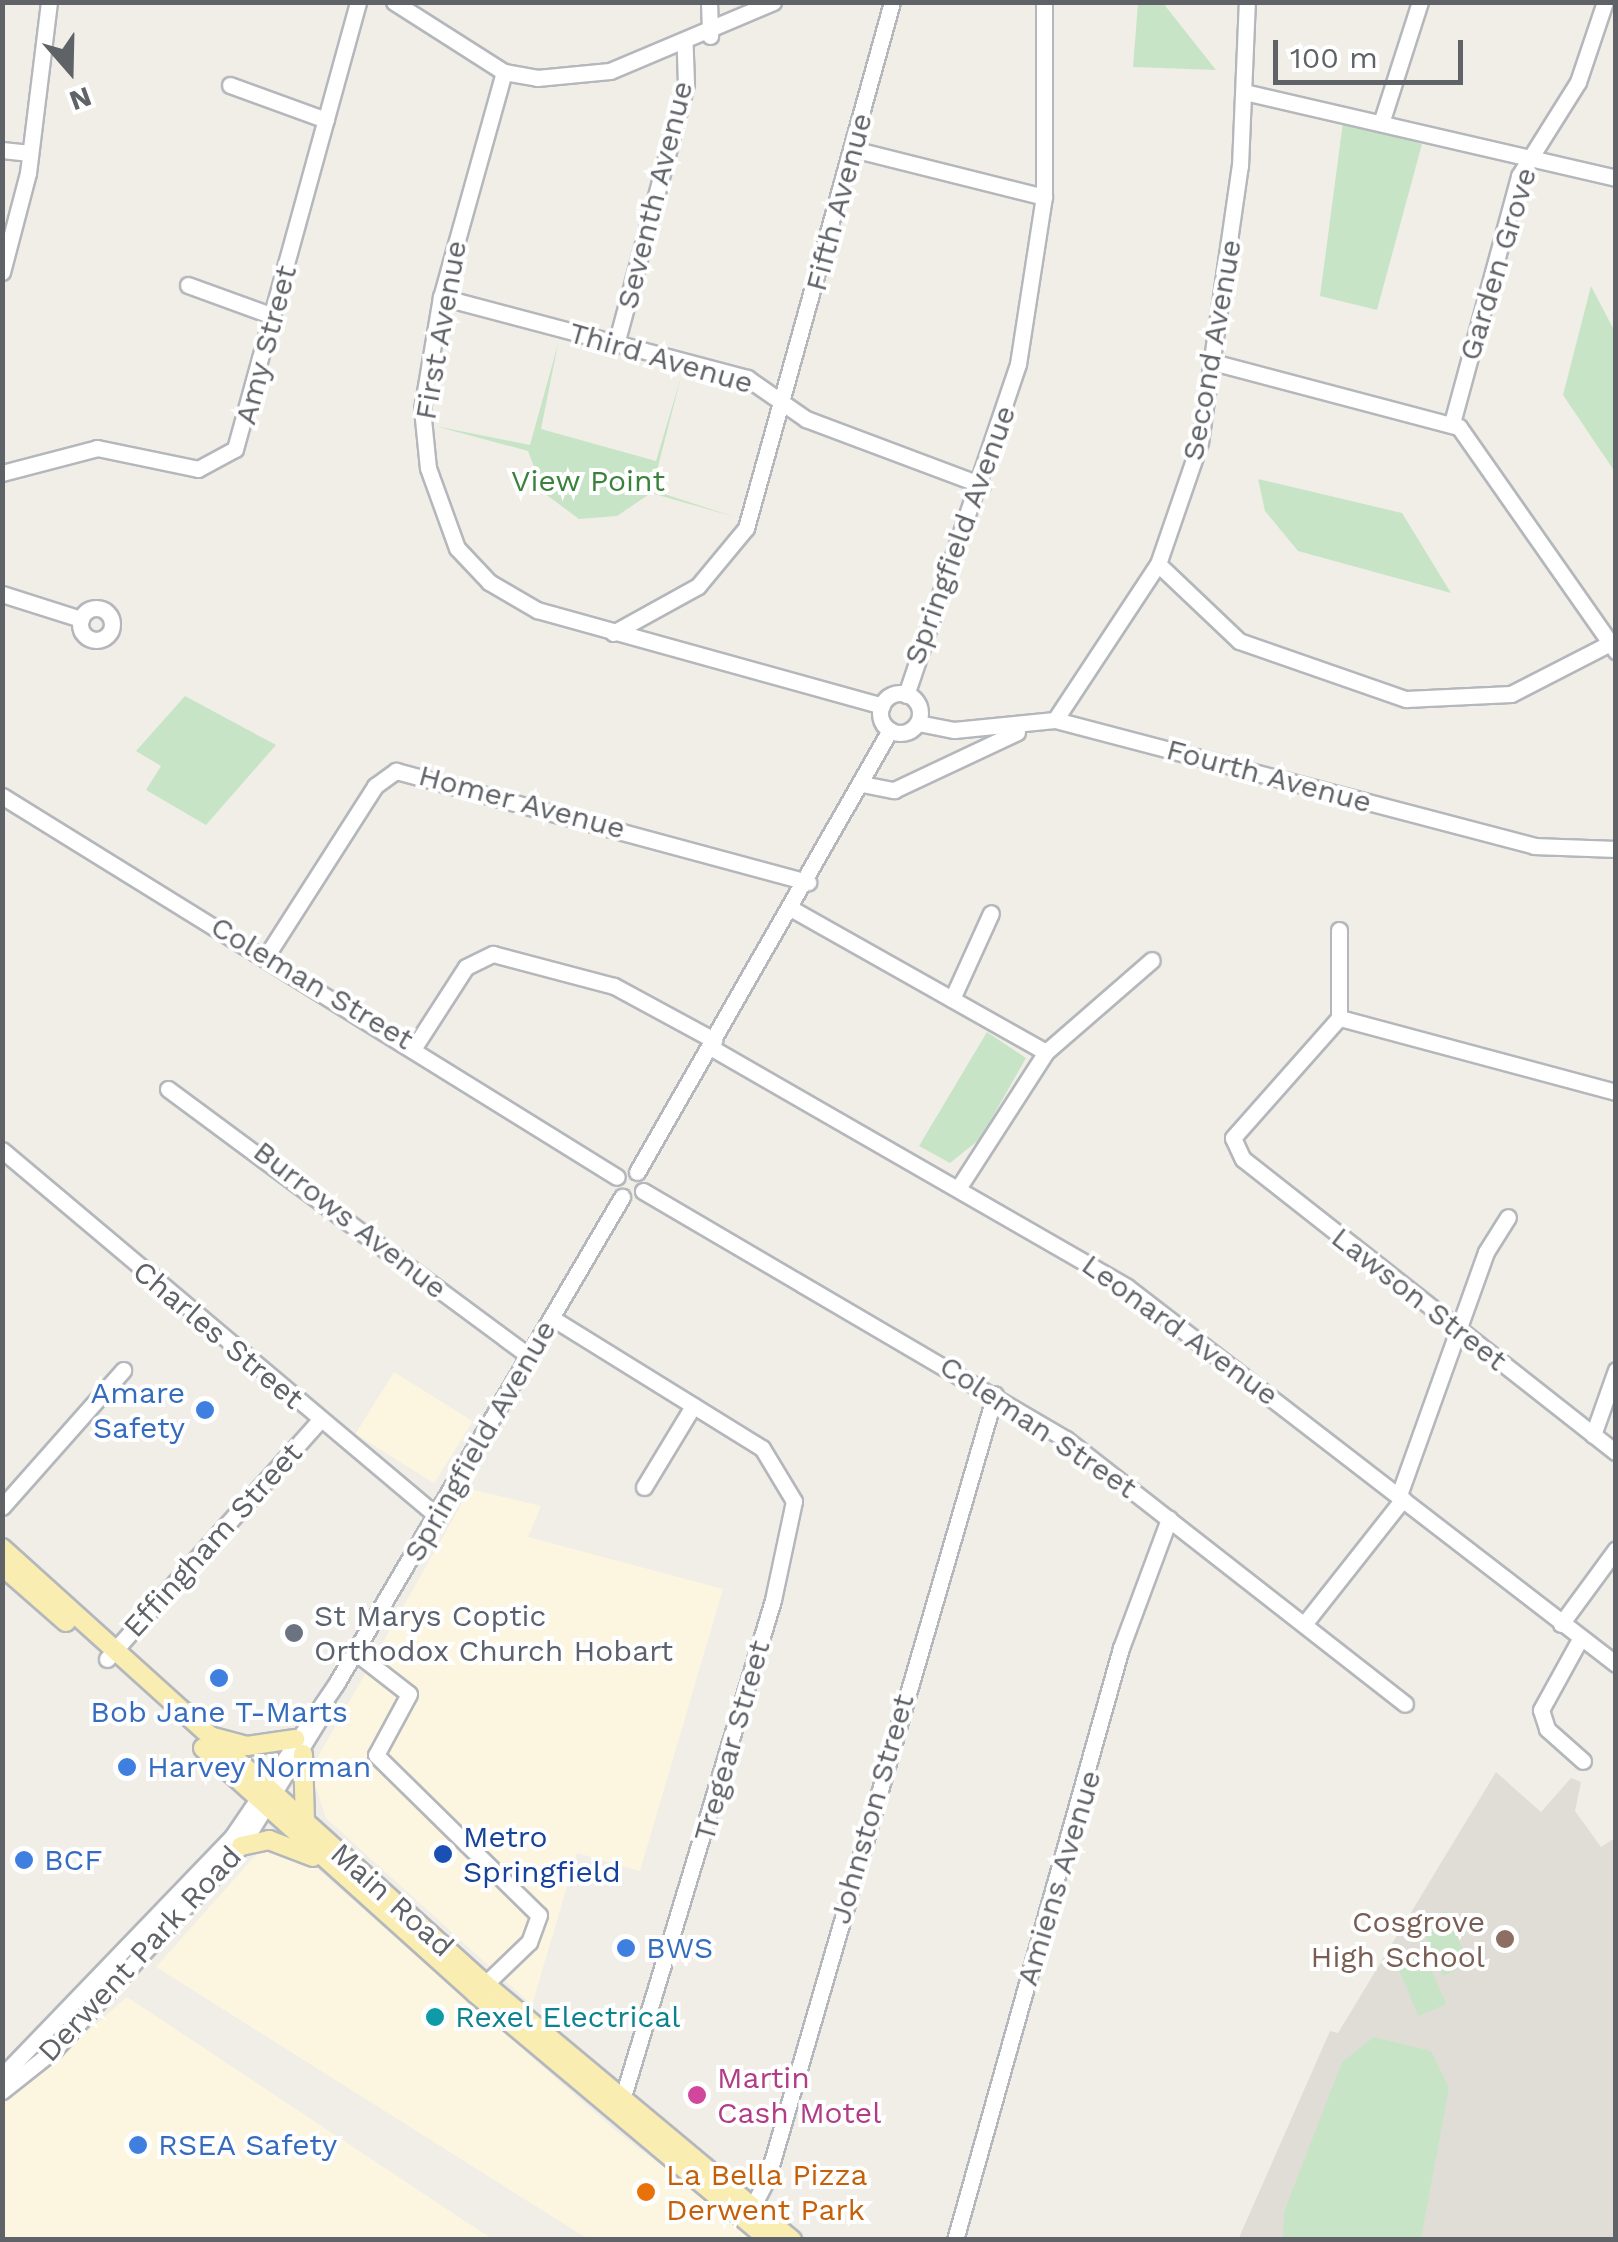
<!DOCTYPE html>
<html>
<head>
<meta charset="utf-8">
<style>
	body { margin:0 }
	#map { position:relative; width:1618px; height:2242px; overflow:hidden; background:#f0eee7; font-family:"Work Sans",sans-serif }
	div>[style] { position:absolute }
	.commercial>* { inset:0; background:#fcf5e0; transform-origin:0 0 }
	.education>* { inset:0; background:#e0ddd6 }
	.green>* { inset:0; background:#c7e5c6; transform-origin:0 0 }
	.roads { filter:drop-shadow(2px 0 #b4b7bb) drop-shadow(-2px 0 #b4b7bb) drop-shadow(0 2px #b4b7bb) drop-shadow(0 -2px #b4b7bb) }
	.minor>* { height:15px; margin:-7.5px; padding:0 7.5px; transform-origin:7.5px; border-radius:7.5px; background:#fff }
	.minor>.ring { margin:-7.5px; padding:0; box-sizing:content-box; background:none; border:15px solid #fff; border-radius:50% }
	.major>* { height:18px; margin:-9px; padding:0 9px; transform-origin:9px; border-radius:9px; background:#faedb2 }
	.dots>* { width:28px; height:28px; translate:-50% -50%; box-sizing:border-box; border:5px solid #fff; border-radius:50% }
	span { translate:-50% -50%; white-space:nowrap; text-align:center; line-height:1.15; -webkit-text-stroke:8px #fff; paint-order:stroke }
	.street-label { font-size:30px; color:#5f6267 }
	.park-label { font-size:30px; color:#3a823c }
	.shop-label { font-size:30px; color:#366cbe }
	.right { translate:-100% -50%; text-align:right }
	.left { translate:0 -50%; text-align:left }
	.worship-label { font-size:30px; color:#5b616d }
	.transit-label { font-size:30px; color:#164399 }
	.education-label { font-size:30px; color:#785e54 }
	.culture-label { font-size:30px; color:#0d838f }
	.hotel-label { font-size:30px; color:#b23c85 }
	.food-label { font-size:30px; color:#c56008 }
	.frame { position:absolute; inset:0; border:5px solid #5f6267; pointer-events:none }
	.north { position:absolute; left:20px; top:20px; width:100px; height:100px; -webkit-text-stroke:8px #fff; paint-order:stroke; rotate:160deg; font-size:28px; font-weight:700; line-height:40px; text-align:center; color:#5f6267 }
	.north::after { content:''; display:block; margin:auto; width:35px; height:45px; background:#5f6267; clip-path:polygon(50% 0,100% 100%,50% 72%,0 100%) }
	.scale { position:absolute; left:1273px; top:40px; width:190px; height:45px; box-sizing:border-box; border:5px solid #5f6267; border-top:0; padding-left:12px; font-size:30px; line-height:35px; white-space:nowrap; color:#5f6267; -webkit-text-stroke:8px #fff; paint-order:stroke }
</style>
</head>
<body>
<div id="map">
	<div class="commercial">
		<div style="left:394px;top:1372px;width:93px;height:73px;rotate:32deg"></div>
		<div style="clip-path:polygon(470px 1489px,541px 1506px,528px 1537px,723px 1589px,640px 1871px,577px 1853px,532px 2005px,326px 1818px,314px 1782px,319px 1755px)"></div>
		<div style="clip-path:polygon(262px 1848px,314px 1866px,616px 2131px,758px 2239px,588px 2239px,156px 1967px)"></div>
		<div style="clip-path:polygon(127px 1997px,492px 2239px,3px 2239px,3px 2105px)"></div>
	</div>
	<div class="education">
		<div style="clip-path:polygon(1496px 1772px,1541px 1812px,1571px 1778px,1581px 1782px,1575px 1811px,1601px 1847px,1615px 1838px,1615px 2239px,1238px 2240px,1330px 2031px,1338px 2033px)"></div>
	</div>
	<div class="green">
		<div style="clip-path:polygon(1162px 2px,1163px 3px,1216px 70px,1133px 67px,1138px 3px)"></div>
		<div style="clip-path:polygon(1343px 122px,1422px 144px,1377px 310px,1320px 296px)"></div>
		<div style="clip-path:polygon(1591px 286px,1615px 332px,1615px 472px,1563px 395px)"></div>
		<div style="clip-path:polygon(558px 344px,541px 429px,656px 461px,681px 377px,652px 490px,735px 517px,651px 493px,617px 516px,579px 519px,544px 493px,528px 451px,435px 426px,530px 445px)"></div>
		<div style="clip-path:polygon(1258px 479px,1402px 513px,1451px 593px,1298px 551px,1265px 511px)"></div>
		<div style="clip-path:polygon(185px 696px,276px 745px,206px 825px,146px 790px,161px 766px,136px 751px)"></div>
		<div style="clip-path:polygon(987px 1032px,1026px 1058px,980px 1139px,950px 1163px,919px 1146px)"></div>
		<div style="left:1446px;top:1911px;width:58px;height:29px;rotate:66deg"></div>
		<div style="left:1423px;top:1950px;width:59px;height:30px;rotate:67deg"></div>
		<div style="clip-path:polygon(1374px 2037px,1431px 2051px,1449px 2088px,1421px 2239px,1283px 2239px,1284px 2212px,1342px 2062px)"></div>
	</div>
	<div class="roads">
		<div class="minor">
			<div style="left:394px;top:2px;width:130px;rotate:32.5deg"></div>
			<div style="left:504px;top:72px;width:34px;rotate:10deg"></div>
			<div style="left:537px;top:78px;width:73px;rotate:-5.5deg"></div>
			<div style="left:610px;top:71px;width:177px;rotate:-22.9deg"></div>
			<div style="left:709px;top:2px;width:34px;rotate:88deg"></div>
			<div style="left:504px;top:72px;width:234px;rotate:105.6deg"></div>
			<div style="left:441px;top:297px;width:114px;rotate:99.6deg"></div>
			<div style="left:422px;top:409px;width:59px;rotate:84.2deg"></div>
			<div style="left:428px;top:468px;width:85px;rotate:70.1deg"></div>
			<div style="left:457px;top:548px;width:47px;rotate:46.7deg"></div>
			<div style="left:489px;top:582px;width:56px;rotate:30.3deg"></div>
			<div style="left:537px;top:610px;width:358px;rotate:15.5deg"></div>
			<div style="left:230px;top:85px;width:102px;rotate:20deg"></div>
			<div style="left:1244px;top:92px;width:382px;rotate:13deg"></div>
			<div style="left:1383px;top:117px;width:121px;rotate:-72.2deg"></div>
			<div style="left:853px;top:149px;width:197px;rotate:14.1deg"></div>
			<div style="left:2px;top:150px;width:28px;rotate:6deg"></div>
			<div style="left:2px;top:272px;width:102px;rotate:-75.3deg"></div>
			<div style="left:28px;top:173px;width:172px;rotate:-83deg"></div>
			<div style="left:188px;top:285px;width:90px;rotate:20deg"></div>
			<div style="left:441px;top:297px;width:317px;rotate:14.8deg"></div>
			<div style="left:747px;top:378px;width:72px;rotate:34.8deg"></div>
			<div style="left:806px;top:419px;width:188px;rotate:20.6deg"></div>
			<div style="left:616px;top:344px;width:269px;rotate:-74.9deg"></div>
			<div style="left:686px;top:84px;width:38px;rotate:-92deg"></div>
			<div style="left:1216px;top:363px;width:251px;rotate:14.8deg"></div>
			<div style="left:1459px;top:427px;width:274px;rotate:55deg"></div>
			<div style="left:1452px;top:423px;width:256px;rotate:-74.8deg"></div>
			<div style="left:1519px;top:176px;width:111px;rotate:-57.9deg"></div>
			<div style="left:1578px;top:82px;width:84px;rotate:-71.4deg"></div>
			<div style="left:2px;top:473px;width:98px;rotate:-14.7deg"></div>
			<div style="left:97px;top:448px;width:103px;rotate:11.7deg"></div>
			<div style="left:198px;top:469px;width:42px;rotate:-28.4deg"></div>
			<div style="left:235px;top:449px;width:464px;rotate:-74.6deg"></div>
			<div style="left:1158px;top:564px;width:112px;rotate:43.5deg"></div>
			<div style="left:1239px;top:641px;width:177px;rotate:19.2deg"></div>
			<div style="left:1406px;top:699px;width:105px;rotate:-2.7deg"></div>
			<div style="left:1511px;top:694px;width:118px;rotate:-27.2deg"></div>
			<div style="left:2px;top:594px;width:83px;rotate:17.6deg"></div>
			<div class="ring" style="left:80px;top:608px;width:17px;height:17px"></div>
			<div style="left:613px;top:633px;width:97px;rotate:-28.9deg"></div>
			<div style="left:698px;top:586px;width:75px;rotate:-50.4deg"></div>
			<div style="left:746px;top:528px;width:546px;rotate:-74.49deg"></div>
			<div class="ring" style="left:880px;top:693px;width:25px;height:25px"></div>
			<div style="left:906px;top:695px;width:349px;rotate:-71.3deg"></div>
			<div style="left:1018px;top:364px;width:169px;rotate:-81.2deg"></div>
			<div style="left:1044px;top:197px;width:195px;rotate:-90deg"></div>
			<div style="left:1055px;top:720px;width:187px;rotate:-56.6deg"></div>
			<div style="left:1158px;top:564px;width:129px;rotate:-71deg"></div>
			<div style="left:1200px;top:442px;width:279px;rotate:-81.8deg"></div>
			<div style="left:1240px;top:166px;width:164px;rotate:-87.6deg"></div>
			<div style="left:918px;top:723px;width:37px;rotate:11deg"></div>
			<div style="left:954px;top:730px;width:101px;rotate:-5.7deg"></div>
			<div style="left:1055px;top:720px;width:495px;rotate:14.7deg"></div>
			<div style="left:1534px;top:846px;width:82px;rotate:2.1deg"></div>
			<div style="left:862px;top:784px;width:33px;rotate:11deg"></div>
			<div style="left:894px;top:790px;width:136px;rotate:-25.2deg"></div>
			<div style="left:2px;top:796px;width:723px;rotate:31.78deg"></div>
			<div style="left:792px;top:909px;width:291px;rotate:29.4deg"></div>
			<div style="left:267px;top:955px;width:201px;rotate:-57.4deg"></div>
			<div style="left:375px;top:786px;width:26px;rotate:-36deg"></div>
			<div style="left:396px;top:771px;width:427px;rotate:15.1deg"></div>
			<div style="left:952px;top:999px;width:94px;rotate:-65.6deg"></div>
			<div style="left:1339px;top:1018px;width:88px;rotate:-90deg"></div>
			<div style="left:415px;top:1046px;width:94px;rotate:-57.2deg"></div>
			<div style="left:466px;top:967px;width:30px;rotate:-26deg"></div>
			<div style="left:493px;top:954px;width:125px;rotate:14.8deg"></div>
			<div style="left:614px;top:986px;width:114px;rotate:28.4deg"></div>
			<div style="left:710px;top:1047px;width:481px;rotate:29.9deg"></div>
			<div style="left:1127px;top:1287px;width:617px;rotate:37.63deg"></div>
			<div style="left:168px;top:1089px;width:449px;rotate:36.5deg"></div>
			<div style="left:1616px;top:1092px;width:287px;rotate:-165deg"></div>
			<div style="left:1339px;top:1018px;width:160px;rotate:131.5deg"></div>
			<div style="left:1233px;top:1138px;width:23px;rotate:65deg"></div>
			<div style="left:1243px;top:1159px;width:474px;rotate:38.2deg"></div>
			<div style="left:2px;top:1150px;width:568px;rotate:40.08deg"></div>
			<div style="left:637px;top:1172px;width:509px;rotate:-60.21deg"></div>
			<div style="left:959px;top:1187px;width:161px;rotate:-57.2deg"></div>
			<div style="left:1046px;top:1052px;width:140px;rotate:-41deg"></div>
			<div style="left:643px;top:1191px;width:490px;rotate:30.4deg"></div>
			<div style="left:1066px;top:1439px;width:430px;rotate:38deg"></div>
			<div style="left:552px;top:1318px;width:247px;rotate:31.8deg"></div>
			<div style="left:762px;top:1448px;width:62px;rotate:58.9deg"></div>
			<div style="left:794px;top:1501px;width:101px;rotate:102deg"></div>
			<div style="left:773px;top:1600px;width:533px;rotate:106.8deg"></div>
			<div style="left:1593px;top:1435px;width:69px;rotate:-70.5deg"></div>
			<div style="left:644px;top:1487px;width:95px;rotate:-58.8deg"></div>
			<div style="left:1399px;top:1495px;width:258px;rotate:-70.3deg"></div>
			<div style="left:1486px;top:1252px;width:41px;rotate:-57.8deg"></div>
			<div style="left:2px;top:1507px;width:183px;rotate:-48.5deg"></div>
			<div style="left:1305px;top:1623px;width:158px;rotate:-51.7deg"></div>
			<div style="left:1561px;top:1624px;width:93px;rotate:-53.7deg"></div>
			<div style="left:1580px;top:1639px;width:81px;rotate:118.8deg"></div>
			<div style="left:1541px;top:1710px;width:20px;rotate:72deg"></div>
			<div style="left:1547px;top:1729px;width:48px;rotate:41.6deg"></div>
			<div style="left:355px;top:1652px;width:68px;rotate:37.9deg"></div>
			<div style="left:409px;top:1694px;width:69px;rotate:118.4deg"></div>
			<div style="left:376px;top:1755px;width:228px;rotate:44.5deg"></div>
			<div style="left:539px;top:1915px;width:29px;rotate:110deg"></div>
			<div style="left:529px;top:1942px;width:71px;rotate:136.1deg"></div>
			<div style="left:107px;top:1659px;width:319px;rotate:-48.3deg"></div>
			<div style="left:2px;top:2076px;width:332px;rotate:-46.1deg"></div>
			<div style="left:232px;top:1837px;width:185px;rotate:-55.8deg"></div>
			<div style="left:336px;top:1684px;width:565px;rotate:-59.58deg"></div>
			<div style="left:2px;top:2091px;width:68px;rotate:-38.4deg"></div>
			<div style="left:55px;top:2049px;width:275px;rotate:-47.5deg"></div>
			<div style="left:241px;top:1846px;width:164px;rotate:-58.4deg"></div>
			<div style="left:747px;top:2217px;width:43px;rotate:-62.2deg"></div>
			<div style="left:767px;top:2179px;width:817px;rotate:-73.8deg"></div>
			<div style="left:955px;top:2240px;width:615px;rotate:-74.34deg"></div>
			<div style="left:1121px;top:1648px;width:138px;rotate:-69.6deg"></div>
		</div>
		<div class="major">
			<div style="left:2px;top:1548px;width:651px;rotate:42.07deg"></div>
			<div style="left:485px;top:1984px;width:400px;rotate:39.8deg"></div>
			<div style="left:2px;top:1566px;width:85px;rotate:41.2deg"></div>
			<div style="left:213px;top:1737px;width:35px;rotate:15deg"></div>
			<div style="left:247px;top:1746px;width:49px;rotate:-8.3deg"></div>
			<div style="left:203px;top:1748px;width:367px;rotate:42deg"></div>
			<div style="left:476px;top:1994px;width:383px;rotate:40deg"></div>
			<div style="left:303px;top:1754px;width:67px;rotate:88.3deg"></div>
			<div style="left:241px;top:1846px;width:29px;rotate:-12deg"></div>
			<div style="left:269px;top:1840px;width:47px;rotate:21.1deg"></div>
		</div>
	</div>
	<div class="dots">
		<div style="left:205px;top:1410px;background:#3f7fe0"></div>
		<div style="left:294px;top:1633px;background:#6b7280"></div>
		<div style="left:219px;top:1678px;background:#3f7fe0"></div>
		<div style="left:127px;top:1767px;background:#3f7fe0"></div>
		<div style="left:443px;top:1854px;background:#1a4fb4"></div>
		<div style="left:24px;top:1860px;background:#3f7fe0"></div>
		<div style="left:1505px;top:1939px;background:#8d6e63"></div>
		<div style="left:626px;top:1948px;background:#3f7fe0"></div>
		<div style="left:435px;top:2017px;background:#0f9aa8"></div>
		<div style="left:697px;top:2095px;background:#d1479c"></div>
		<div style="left:138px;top:2145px;background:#3f7fe0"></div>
		<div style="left:646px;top:2192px;background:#e8710a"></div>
	</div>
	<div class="street-label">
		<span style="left:655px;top:195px;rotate:-76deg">Seventh Avenue</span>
		<span style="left:839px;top:202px;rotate:-75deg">Fifth Avenue</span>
		<span style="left:1498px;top:264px;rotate:-73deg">Garden Grove</span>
		<span style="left:441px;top:330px;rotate:-80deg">First Avenue</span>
		<span style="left:266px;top:345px;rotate:-75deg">Amy Street</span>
		<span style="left:1212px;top:350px;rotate:-80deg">Second Avenue</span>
		<span style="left:661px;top:358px;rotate:16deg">Third Avenue</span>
		<span style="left:960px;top:535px;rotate:-70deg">Springfield Avenue</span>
		<span style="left:1269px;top:776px;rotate:15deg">Fourth Avenue</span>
		<span style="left:522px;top:802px;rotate:15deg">Homer Avenue</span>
		<span style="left:312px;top:983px;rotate:31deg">Coleman Street</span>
		<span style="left:350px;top:1220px;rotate:38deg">Burrows Avenue</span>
		<span style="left:1419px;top:1299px;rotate:38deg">Lawson Street</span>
		<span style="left:1180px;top:1330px;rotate:36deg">Leonard Avenue</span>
		<span style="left:218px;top:1335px;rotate:40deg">Charles Street</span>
		<span style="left:1038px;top:1427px;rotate:34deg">Coleman Street</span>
		<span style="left:480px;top:1441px;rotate:-60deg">Springfield Avenue</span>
		<span style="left:213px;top:1540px;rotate:-48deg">Effingham Street</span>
		<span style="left:732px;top:1741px;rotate:-74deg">Tregear Street</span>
		<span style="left:872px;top:1809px;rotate:-74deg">Johnston Street</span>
		<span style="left:1059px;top:1878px;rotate:-73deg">Amiens Avenue</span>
		<span style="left:392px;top:1900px;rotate:42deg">Main Road</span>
		<span style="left:140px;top:1954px;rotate:-47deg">Derwent Park Road</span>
	</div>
	<div class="park-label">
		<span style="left:588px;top:481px">View Point</span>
	</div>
	<div class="shop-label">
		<span class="right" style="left:185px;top:1410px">Amare<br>Safety</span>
		<span style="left:219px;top:1712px">Bob Jane T-Marts</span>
		<span class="left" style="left:147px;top:1767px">Harvey Norman</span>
		<span class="left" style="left:44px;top:1860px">BCF</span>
		<span class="left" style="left:646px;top:1948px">BWS</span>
		<span class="left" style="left:158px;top:2145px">RSEA Safety</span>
	</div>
	<div class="worship-label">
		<span class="left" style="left:314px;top:1633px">St Marys Coptic<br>Orthodox Church Hobart</span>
	</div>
	<div class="transit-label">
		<span class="left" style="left:463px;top:1854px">Metro<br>Springfield</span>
	</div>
	<div class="education-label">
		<span class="right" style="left:1485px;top:1939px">Cosgrove<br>High School</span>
	</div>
	<div class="culture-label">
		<span class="left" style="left:455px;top:2017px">Rexel Electrical</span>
	</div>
	<div class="hotel-label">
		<span class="left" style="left:717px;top:2095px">Martin<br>Cash Motel</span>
	</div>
	<div class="food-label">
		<span class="left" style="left:666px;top:2192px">La Bella Pizza<br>Derwent Park</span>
	</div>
	<div class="frame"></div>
	<div class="north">N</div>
	<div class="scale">100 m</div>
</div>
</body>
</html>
